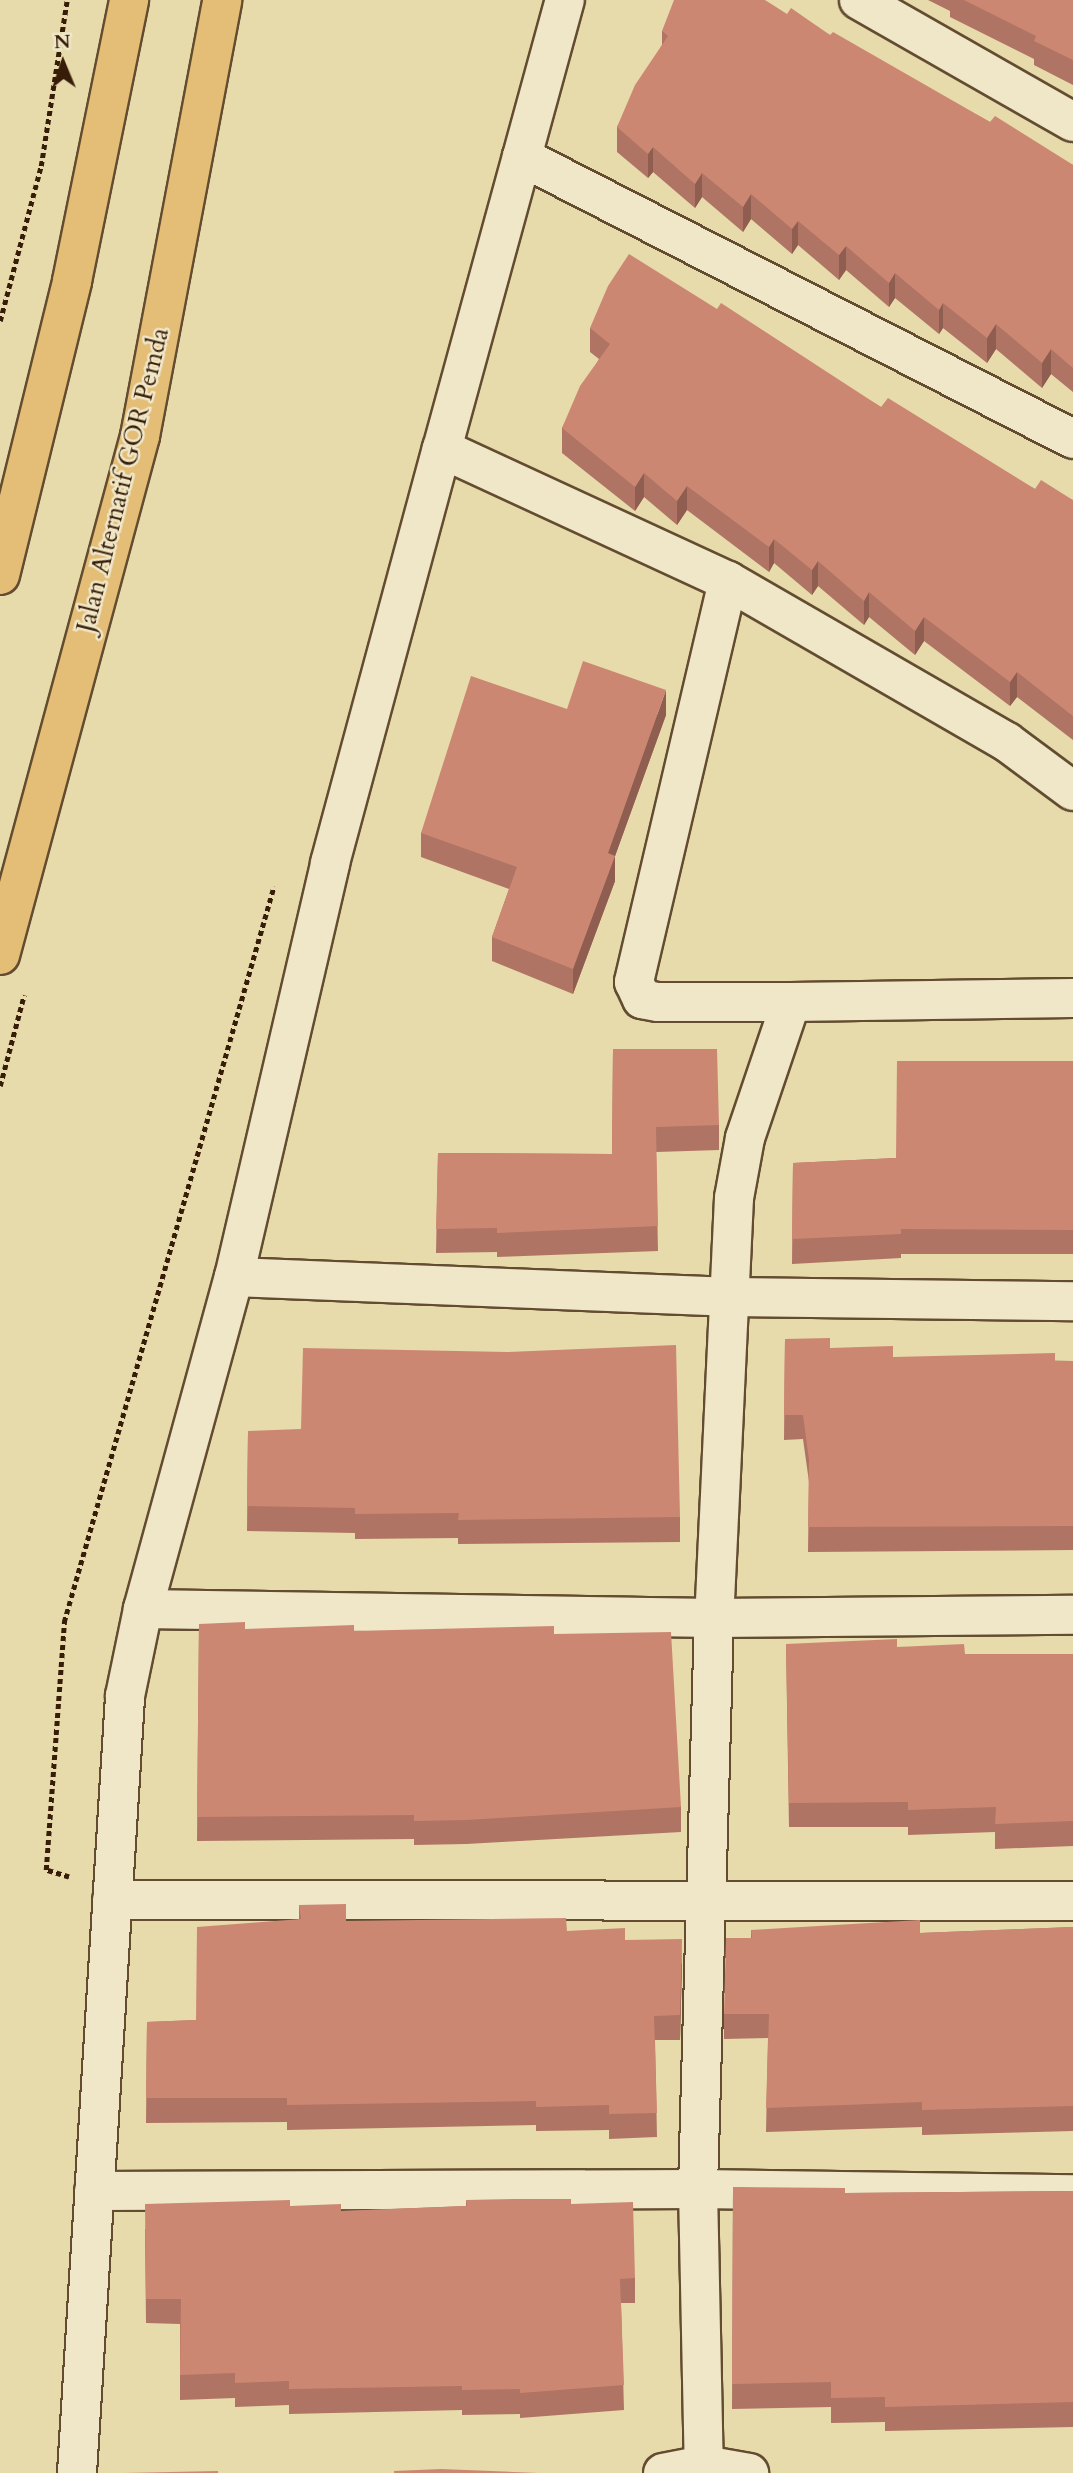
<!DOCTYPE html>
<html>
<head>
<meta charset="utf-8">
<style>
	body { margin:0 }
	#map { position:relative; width:1073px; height:2473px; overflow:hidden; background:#e7daab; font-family:Cardo,serif }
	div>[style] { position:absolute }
	.path>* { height:4.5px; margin-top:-2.25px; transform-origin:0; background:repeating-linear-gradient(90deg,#371c07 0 5px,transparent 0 8.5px) }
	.roads { filter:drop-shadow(2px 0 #634c30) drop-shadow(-2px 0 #634c30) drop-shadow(0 2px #634c30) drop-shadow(0 -2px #634c30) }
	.minor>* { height:38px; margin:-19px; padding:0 19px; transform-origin:19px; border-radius:19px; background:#efe7c8 }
	.primary>* { height:38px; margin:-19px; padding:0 19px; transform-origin:19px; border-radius:19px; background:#e4bd76 }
	.wall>* { inset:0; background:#af7463 }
	.shaded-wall>* { inset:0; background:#8f5e50 }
	.building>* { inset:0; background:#cc8773 }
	span { translate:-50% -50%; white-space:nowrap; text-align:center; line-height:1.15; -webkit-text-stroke:5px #efe7c8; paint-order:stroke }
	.street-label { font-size:26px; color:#371c07 }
	.north { position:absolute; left:28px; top:28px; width:70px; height:70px; -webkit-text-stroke:5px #efe7c8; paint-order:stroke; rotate:358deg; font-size:19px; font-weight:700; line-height:28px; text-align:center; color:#371c07 }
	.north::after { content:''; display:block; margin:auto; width:24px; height:32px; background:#371c07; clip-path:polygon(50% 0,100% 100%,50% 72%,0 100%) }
</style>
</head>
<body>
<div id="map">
	<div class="path">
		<div style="left:0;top:321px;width:160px;rotate:-75.2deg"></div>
		<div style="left:41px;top:166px;width:168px;rotate:-81.1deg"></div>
		<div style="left:0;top:1086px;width:94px;rotate:-75.2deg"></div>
		<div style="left:69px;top:1877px;width:24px;rotate:-163deg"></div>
		<div style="left:46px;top:1870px;width:249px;rotate:-85.8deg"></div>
		<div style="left:64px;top:1622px;width:765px;rotate:-74.08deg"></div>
	</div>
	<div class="roads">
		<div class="minor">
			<div style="left:859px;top:0;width:246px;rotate:29.7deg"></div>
			<div style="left:522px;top:157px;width:619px;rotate:27.1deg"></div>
			<div style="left:442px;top:449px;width:466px;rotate:-74.7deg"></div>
			<div style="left:728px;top:581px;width:412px;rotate:103.2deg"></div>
			<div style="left:634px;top:982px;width:19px;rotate:65deg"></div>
			<div style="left:642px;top:999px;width:16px;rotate:11deg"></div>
			<div style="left:658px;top:1002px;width:133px"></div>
			<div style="left:1073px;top:998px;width:282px;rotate:179.2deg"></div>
			<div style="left:791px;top:1002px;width:144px;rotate:108.7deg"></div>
			<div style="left:745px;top:1138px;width:61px;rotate:100.4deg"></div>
			<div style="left:734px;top:1198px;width:420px;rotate:92.7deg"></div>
			<div style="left:714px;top:1618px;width:571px;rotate:91.61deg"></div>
			<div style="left:698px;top:2189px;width:375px;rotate:0.8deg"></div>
			<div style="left:234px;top:1277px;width:497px;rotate:2.3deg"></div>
			<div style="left:731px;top:1297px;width:342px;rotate:0.7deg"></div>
			<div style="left:143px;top:1609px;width:571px;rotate:0.9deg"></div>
			<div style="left:714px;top:1618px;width:359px;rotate:-0.5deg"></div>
			<div style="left:112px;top:1900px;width:961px;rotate:0.06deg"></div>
			<div style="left:94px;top:2191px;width:604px;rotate:-0.19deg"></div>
			<div style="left:698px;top:2189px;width:276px;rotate:88.8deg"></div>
			<div style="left:77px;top:2473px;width:778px;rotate:-86.46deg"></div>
			<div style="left:125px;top:1696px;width:89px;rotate:-78.3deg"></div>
			<div style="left:143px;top:1609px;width:344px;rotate:-74.7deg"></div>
			<div style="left:234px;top:1277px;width:425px;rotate:-76.9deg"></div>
			<div style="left:330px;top:863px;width:429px;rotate:-74.9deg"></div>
			<div style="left:442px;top:449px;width:315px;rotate:24.8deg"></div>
			<div style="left:728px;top:581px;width:322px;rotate:30deg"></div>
			<div style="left:1007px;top:742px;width:82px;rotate:36.6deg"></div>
			<div style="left:663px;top:2473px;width:42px;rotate:-11deg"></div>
			<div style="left:704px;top:2465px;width:46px;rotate:10.1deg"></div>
		</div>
		<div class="primary">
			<div style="left:0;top:575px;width:303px;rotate:-76.2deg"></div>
			<div style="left:72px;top:281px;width:287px;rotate:-78.5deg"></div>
			<div style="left:0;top:955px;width:538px;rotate:-74.9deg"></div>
			<div style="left:140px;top:436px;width:444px;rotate:-79.3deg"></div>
		</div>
	</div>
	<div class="wall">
		<div style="clip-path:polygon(928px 0,1073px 0,1073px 85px,1034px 65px,1034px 59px,950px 17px,950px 11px)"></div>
		<div style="clip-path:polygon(787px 14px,830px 35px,990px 122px,1073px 165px,1073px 392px,1051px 374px,1042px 388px,996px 349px,987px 363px,943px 328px,939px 334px,895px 298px,889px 307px,846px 270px,839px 280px,798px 245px,792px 254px,751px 219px,743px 232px,702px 197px,695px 208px,653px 172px,648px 178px,617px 152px,617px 127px,662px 45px,662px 31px)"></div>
		<div style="clip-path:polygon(717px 309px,881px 407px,1035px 489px,1073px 500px,1073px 740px,1017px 697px,1010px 706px,924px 641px,915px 655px,869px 617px,864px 625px,818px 586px,812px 595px,774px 563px,769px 572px,687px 510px,677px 525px,644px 497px,635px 511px,562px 453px,562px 428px,599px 359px,590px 352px,590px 328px)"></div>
		<div style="clip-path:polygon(567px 709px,666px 715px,615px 856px,615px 881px,573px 994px,492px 961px,492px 937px,509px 889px,421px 857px,421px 833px)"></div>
		<div style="clip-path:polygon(613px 1049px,719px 1125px,719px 1150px,656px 1152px,658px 1251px,497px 1257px,497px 1252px,436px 1253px,438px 1153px,612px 1154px)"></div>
		<div style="clip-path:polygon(1073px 1061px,1073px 1254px,901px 1254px,901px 1258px,792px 1264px,793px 1163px,896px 1158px)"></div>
		<div style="clip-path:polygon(785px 1339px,830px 1348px,893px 1357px,1073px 1361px,1073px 1550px,808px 1552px,809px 1482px,803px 1439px,784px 1440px)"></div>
		<div style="clip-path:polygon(248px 1431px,680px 1517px,680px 1542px,458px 1544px,458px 1538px,355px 1539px,355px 1533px,247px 1531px)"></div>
		<div style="clip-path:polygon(199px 1624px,245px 1629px,554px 1634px,681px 1807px,681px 1832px,466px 1844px,414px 1845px,414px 1839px,197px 1841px)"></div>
		<div style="clip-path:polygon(786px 1644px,897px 1647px,965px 1654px,1073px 1654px,1073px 1846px,995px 1849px,995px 1832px,908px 1835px,908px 1827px,789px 1827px)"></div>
		<div style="clip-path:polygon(299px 1905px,346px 1921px,567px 1931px,625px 1940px,682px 1964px,680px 2040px,655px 2040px,657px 2137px,609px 2139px,609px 2130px,536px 2131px,536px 2125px,287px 2130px,287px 2122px,146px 2123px,147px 2022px,196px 2020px,299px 1919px)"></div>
		<div style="clip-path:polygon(1073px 1927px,1073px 2131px,922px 2135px,922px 2127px,766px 2132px,768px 2038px,724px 2039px,724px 2014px,751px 1938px,751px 1930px,920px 1933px)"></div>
		<div style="clip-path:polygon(733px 2187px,845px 2193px,1073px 2191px,1073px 2427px,885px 2431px,885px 2422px,831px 2423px,831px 2407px,732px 2409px)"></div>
		<div style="clip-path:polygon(466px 2200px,571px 2204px,635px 2278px,635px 2303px,621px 2303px,624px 2410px,520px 2418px,520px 2414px,462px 2415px,462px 2410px,289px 2414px,289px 2405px,235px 2407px,235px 2398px,180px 2400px,180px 2324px,146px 2323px,145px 2229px,290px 2206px,341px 2211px,466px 2206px)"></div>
	</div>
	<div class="shaded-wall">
		<div style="clip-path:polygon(653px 147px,653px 172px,648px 178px,648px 154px)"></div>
		<div style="clip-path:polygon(702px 173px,702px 197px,695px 208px,695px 184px)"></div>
		<div style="clip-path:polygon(751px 194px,751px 219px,743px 232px,743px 207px)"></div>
		<div style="clip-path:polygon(798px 221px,798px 245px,792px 254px,792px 229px)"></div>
		<div style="clip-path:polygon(846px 246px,846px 270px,839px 280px,839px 255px)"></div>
		<div style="clip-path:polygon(895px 273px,895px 298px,889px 307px,889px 283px)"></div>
		<div style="clip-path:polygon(943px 303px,943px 328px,939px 334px,939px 310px)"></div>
		<div style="clip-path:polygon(996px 324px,996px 349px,987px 363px,987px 338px)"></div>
		<div style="clip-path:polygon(1051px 349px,1051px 374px,1042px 388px,1042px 363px)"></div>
		<div style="clip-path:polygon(644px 473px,644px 497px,635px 511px,635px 487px)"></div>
		<div style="clip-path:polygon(687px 486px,687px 510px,677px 525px,677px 501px)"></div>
		<div style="clip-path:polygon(774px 539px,774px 563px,769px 572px,769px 547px)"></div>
		<div style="clip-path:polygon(818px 561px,818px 586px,812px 595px,812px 570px)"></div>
		<div style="clip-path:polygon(869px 592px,869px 617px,864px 625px,864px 601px)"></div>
		<div style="clip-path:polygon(924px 617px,924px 641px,915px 655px,915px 631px)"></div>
		<div style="clip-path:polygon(1017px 672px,1017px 697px,1010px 706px,1010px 682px)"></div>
		<div style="clip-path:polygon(666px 690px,666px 715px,614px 859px,615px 856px,615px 881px,573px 994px,573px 969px,608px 853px)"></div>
		<div style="clip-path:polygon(682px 1939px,682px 1964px,680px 2040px,680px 2015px)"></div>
	</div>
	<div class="building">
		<div style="clip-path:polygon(674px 0,765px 0,787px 14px,791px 8px,830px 35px,833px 32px,990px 122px,995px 116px,1073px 165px,1073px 368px,1051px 349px,1042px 363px,996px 324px,987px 338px,943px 303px,939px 310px,895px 273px,889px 283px,846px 246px,839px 255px,798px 221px,792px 229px,751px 194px,743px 207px,702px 173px,695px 184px,653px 147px,648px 154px,617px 127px,635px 85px,668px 36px,662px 31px)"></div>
		<div style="clip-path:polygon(964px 0,1073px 0,1073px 60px,1034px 41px,1036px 36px)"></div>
		<div style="clip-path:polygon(629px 254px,717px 309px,721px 303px,881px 407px,888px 398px,1035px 489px,1041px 480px,1073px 500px,1073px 716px,1017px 672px,1010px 682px,924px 617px,915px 631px,869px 592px,864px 601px,818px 561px,812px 570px,774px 539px,769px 547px,687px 486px,677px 501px,644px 473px,635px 487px,562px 428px,580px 386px,610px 344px,590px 328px,608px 286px)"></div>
		<div style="clip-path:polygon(583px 661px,666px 690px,608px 853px,615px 856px,573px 969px,492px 937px,517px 867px,421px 833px,471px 676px,567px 709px)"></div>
		<div style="clip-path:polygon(613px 1049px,717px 1049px,719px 1125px,656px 1127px,658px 1226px,497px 1233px,497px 1228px,436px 1229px,438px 1153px,612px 1154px)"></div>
		<div style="clip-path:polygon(897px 1061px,1073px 1061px,1073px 1230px,901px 1229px,901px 1234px,792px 1239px,793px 1163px,896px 1158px)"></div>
		<div style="clip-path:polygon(830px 1338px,830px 1348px,893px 1346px,893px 1357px,1055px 1353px,1055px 1361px,1073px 1361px,1073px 1526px,808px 1527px,809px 1460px,803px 1415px,784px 1415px,785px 1339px)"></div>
		<div style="clip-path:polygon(676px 1345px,680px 1517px,458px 1520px,459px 1513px,355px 1514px,355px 1508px,247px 1506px,248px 1431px,301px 1429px,303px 1348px,508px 1352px)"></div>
		<div style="clip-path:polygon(245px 1622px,245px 1629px,354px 1625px,354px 1631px,554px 1626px,554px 1634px,671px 1632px,681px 1807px,466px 1820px,414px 1821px,414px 1815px,197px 1817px,199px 1624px)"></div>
		<div style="clip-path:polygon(897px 1639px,897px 1647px,964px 1644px,965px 1654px,1073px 1654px,1073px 1821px,995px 1824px,996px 1807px,908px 1810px,908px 1802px,789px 1803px,786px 1644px)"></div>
		<div style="clip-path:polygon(346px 1904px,346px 1921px,566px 1918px,567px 1931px,625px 1928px,625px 1940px,682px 1939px,680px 2015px,654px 2016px,657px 2113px,609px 2114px,609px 2105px,536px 2107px,536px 2101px,287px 2105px,287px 2098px,146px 2098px,147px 2022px,196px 2020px,197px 1927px,301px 1919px,299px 1905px)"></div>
		<div style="clip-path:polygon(920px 1920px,920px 1933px,1073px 1927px,1073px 2106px,922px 2110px,922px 2102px,766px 2108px,769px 2014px,724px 2014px,726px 1938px,752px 1938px,751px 1930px)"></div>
		<div style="clip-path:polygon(733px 2187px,845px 2188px,845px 2193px,1073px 2191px,1073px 2402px,885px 2407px,885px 2397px,831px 2398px,831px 2382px,732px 2384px)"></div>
		<div style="clip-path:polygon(513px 2199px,571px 2199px,571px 2204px,633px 2202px,635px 2278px,620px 2279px,624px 2385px,520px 2393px,520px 2389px,462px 2390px,462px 2386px,289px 2389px,289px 2381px,235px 2383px,235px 2373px,180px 2375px,181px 2299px,146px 2299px,145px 2204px,290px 2200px,290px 2206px,341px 2204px,341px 2211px,467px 2206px,466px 2200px)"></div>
		<div style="clip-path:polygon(441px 2469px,538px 2473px,394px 2473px,394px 2471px)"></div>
		<div style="clip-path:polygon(218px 2471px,218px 2473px,124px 2473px)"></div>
	</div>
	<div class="street-label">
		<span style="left:123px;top:480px;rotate:-76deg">Jalan Alternatif GOR Pemda</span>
	</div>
	<div class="north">N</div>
</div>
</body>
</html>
